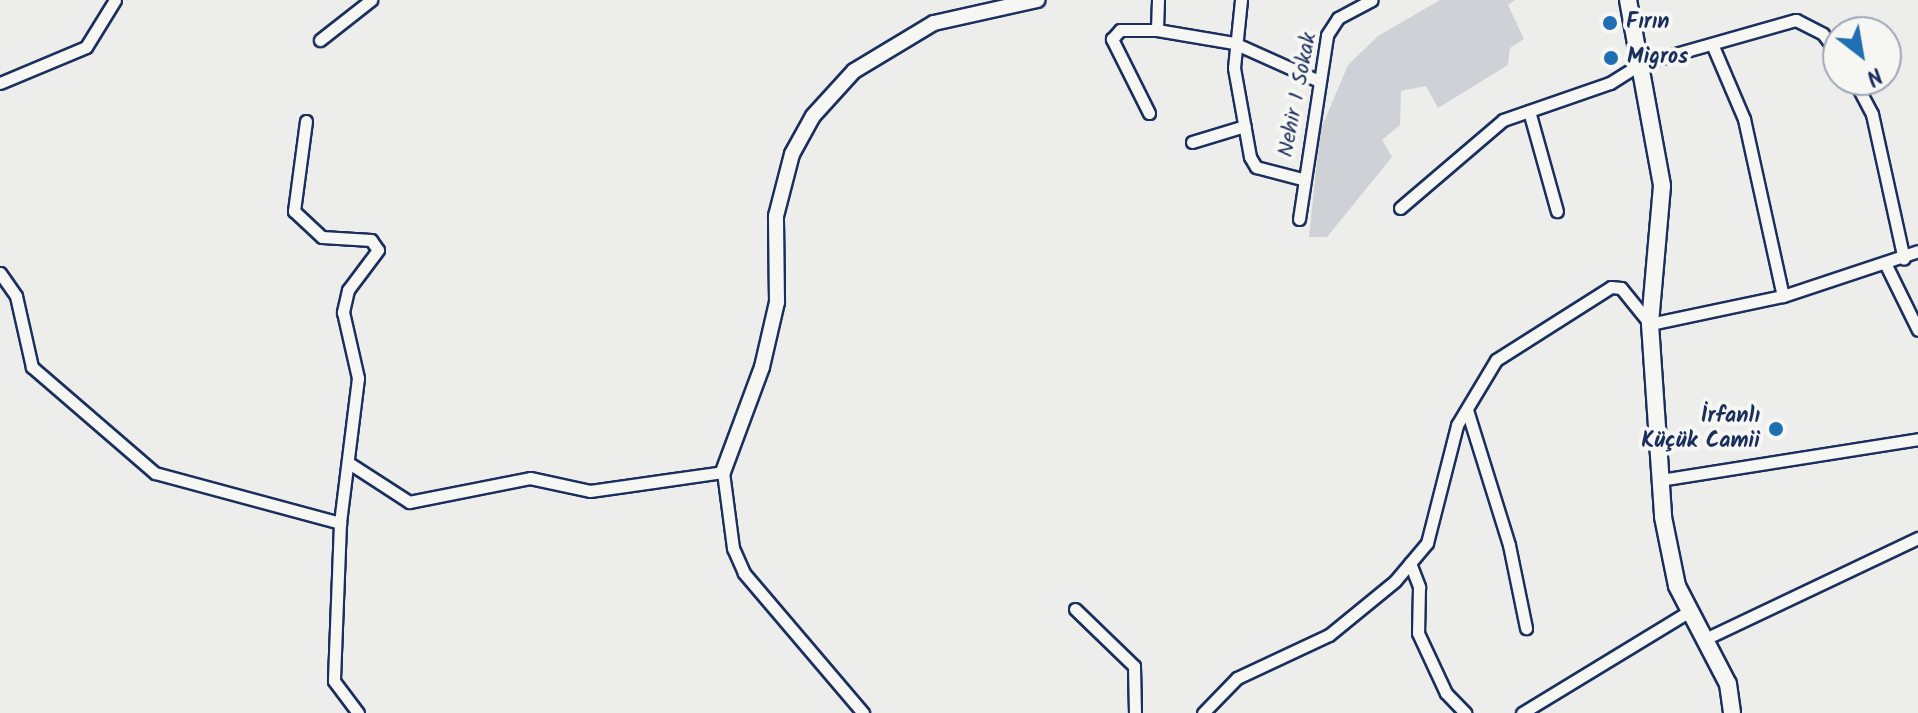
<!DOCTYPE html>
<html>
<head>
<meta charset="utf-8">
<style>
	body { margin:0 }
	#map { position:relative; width:1918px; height:713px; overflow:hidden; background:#edeeec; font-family:Kalam,sans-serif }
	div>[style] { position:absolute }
	.green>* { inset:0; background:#ced2d7 }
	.roads { filter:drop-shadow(2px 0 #1b2f5e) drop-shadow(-2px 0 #1b2f5e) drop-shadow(0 2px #1b2f5e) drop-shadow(0 -2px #1b2f5e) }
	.minor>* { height:11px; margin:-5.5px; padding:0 5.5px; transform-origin:5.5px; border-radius:5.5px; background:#f6f6f2 }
	.tertiary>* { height:14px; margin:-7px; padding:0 7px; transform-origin:7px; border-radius:7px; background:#f6f6f2 }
	.secondary>* { height:16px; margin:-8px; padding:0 8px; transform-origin:8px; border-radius:8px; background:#f6f6f2 }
	.dots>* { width:22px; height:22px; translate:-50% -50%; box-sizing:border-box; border:4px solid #f6f6f2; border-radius:50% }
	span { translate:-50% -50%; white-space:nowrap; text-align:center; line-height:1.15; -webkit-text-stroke:8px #f6f6f2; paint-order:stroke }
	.poi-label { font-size:22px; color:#1b2f5e; font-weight:700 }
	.left { translate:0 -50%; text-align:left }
	.right { translate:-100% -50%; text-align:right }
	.street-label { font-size:22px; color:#1b2f5e }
	.north { position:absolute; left:1822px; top:16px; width:80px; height:80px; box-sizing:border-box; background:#f6f6f2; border:2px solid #9ea6b7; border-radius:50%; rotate:149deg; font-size:22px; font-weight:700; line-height:32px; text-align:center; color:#1b2f5e }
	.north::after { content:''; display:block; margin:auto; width:28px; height:36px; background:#1f6fb2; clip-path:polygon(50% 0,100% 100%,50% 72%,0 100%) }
</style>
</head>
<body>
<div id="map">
	<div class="green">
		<div style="clip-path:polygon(1440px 0,1515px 0,1508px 5px,1524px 39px,1510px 48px,1508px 65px,1438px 108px,1426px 86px,1401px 91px,1400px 125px,1382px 140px,1392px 157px,1327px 237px,1309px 237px,1320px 131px,1348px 65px,1378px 36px)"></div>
	</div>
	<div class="roads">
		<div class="minor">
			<div style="left:1158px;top:0;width:30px;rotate:92deg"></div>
			<div style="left:1157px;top:30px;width:78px;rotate:9.6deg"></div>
			<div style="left:1234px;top:43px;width:93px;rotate:24.1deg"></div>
			<div style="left:1241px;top:0;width:68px;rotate:95.9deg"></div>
			<div style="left:1234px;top:68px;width:90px;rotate:79.8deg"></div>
			<div style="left:1250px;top:157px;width:12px;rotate:59deg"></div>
			<div style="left:1256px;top:167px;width:48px;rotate:14.6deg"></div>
			<div style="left:320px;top:40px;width:65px;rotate:-38.1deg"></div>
			<div style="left:1712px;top:44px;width:82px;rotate:66.9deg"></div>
			<div style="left:1744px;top:119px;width:181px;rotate:77.6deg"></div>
			<div style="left:1854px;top:80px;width:38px;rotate:62deg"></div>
			<div style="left:1872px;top:114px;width:148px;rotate:77.6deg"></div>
			<div style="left:0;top:83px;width:93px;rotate:-22.7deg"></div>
			<div style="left:86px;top:47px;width:55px;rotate:-58.3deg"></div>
			<div style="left:1529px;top:111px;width:104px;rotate:74.4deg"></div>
			<div style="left:1149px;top:113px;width:83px;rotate:-116.6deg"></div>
			<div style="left:1112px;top:39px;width:12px;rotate:-48deg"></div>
			<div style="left:1120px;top:30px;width:37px"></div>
			<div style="left:306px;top:121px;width:91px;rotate:97.6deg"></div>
			<div style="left:294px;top:211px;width:38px;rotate:43deg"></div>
			<div style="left:322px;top:237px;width:49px;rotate:3.5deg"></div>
			<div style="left:371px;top:240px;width:12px;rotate:55deg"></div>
			<div style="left:378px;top:250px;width:50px;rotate:126.9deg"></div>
			<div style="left:348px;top:290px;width:23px;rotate:103deg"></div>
			<div style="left:343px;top:312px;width:68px;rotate:77.2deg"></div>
			<div style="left:358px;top:378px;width:146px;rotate:97.1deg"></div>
			<div style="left:340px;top:523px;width:158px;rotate:92.2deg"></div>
			<div style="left:334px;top:681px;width:40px;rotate:53deg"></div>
			<div style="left:1192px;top:142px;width:55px;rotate:-16.8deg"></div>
			<div style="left:1400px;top:208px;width:135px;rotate:-40.5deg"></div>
			<div style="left:1503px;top:120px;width:113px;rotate:-19.1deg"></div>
			<div style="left:1610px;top:83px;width:36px;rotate:-32deg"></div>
			<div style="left:1640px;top:64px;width:162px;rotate:-15.8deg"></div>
			<div style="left:1796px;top:20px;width:30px;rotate:27deg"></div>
			<div style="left:1823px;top:34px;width:25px;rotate:53deg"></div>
			<div style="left:1299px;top:219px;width:186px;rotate:-81.3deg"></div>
			<div style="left:1327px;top:35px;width:20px;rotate:-57deg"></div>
			<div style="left:1338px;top:18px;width:38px;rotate:-28deg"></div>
			<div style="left:1887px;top:267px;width:70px;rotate:63.8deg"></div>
			<div style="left:0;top:273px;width:28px;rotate:55deg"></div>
			<div style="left:16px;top:296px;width:73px;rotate:77.3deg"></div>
			<div style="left:32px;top:367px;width:162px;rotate:40.8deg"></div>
			<div style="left:155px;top:473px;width:192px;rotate:15.1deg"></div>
			<div style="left:1467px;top:410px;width:141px;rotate:72.7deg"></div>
			<div style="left:1509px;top:545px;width:85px;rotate:78.4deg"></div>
			<div style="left:349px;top:463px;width:72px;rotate:33deg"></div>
			<div style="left:409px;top:502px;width:123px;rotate:-11.2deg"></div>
			<div style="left:530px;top:478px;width:61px;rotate:12.2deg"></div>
			<div style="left:590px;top:491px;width:134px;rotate:-8.1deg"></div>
			<div style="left:723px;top:472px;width:77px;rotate:82.5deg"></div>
			<div style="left:733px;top:548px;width:27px;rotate:66deg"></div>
			<div style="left:744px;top:573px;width:184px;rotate:49.6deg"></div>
			<div style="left:1660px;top:480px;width:261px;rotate:-9deg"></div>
			<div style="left:1410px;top:563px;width:26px;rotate:69deg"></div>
			<div style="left:1419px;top:587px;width:46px;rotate:91.2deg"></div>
			<div style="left:1418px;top:633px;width:66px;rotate:65deg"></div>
			<div style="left:1446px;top:693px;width:28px;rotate:46deg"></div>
			<div style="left:1075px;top:609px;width:82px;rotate:44deg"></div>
			<div style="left:1134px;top:666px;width:47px;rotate:88.8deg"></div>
			<div style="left:1705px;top:639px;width:236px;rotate:-25.4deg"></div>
			<div style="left:1203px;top:713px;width:49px;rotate:-45.8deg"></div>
			<div style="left:1237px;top:678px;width:102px;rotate:-25.1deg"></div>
			<div style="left:1329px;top:635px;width:85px;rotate:-39.3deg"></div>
			<div style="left:1395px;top:581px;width:50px;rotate:-49.9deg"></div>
			<div style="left:1427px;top:543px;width:122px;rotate:-75.7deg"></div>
			<div style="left:1457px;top:425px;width:76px;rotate:-59deg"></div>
			<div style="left:1496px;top:360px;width:136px;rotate:-32.4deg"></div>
			<div style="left:1611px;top:287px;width:10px;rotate:6deg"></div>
			<div style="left:1621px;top:288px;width:46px;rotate:51.1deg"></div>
			<div style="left:1650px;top:324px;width:136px;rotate:-11.9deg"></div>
			<div style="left:1783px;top:296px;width:142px;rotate:-18.4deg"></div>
			<div style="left:1522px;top:713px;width:197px;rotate:-31.3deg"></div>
		</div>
		<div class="tertiary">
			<div style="left:723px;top:472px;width:112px;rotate:-69.6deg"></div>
			<div style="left:762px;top:367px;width:67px;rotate:-77deg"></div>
			<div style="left:777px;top:302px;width:86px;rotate:-90.7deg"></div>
			<div style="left:776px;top:216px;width:64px;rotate:-75.5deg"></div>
			<div style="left:792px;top:154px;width:43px;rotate:-61.1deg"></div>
			<div style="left:813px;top:116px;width:61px;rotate:-47.7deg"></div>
			<div style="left:854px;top:71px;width:93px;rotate:-31deg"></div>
			<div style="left:934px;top:23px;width:106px;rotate:-12.6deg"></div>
		</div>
		<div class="secondary">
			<div style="left:1628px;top:0;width:189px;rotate:79.6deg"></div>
			<div style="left:1662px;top:186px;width:139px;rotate:95deg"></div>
			<div style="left:1650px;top:324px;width:193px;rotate:86.1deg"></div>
			<div style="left:1663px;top:517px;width:70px;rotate:78.5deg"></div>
			<div style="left:1677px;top:586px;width:110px;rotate:62.5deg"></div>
			<div style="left:1728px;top:684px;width:29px;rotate:82deg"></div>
		</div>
	</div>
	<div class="dots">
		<div style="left:1610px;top:23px;background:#1f6fb2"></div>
		<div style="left:1611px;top:58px;background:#1f6fb2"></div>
		<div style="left:1776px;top:429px;background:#1f6fb2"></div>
	</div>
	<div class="poi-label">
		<span class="left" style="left:1626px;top:23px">Fırın</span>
		<span class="left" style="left:1627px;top:58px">Migros</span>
		<span class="right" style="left:1760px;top:429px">İrfanlı<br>Küçük Camii</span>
	</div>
	<div class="street-label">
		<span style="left:1298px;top:95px;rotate:-79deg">Nehir 1 Sokak</span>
	</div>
	<div class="north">N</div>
</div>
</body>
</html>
